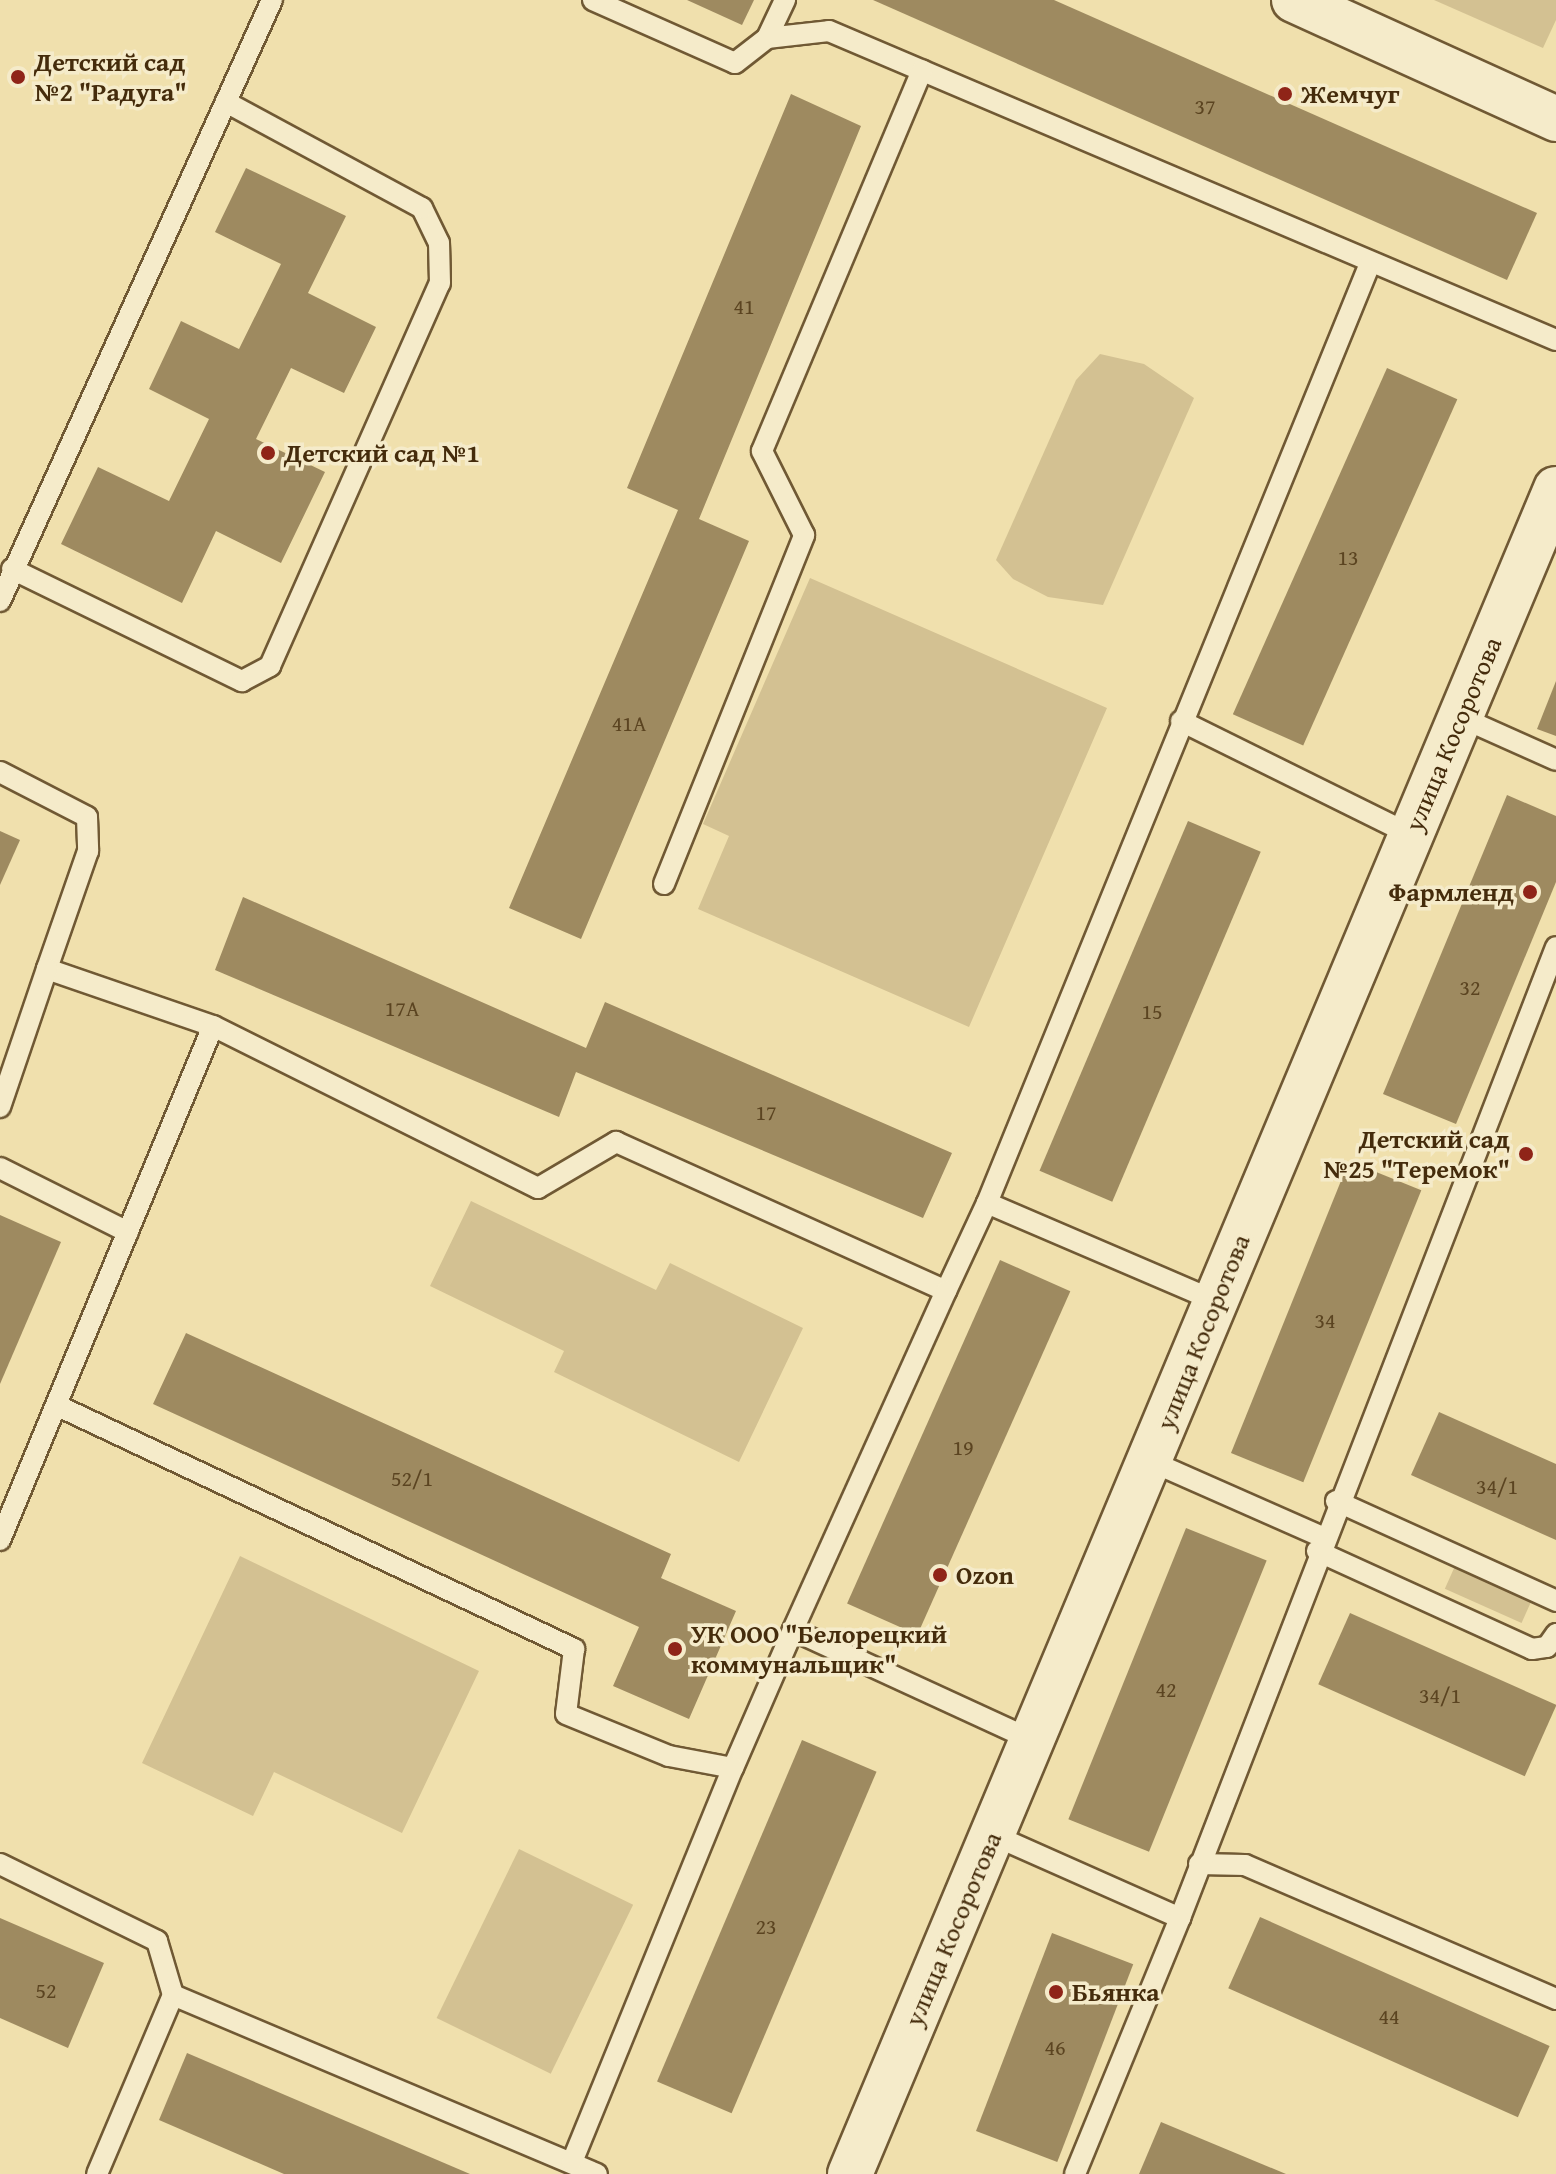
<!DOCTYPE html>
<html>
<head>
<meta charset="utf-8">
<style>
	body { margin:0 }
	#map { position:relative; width:1556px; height:2174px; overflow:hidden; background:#f0e0ad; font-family:"Gentium Book Plus",serif }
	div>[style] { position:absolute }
	.green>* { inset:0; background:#d3c192; transform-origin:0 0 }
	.building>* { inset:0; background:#9e8a60; transform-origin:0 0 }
	.roads { filter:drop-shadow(2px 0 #705934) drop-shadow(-2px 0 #705934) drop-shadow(0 2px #705934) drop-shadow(0 -2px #705934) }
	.service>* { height:20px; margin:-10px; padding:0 10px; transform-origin:10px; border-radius:10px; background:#f5ebca }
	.tertiary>* { height:44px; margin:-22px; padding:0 22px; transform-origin:22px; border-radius:22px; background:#f5ebca }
	.dots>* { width:22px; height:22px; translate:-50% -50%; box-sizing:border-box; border:4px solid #f5ebca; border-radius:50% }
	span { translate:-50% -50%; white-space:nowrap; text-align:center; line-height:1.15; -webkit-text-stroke:7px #f5ebca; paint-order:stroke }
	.number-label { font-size:22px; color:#5b4421 }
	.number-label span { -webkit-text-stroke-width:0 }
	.poi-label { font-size:26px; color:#452c0c; font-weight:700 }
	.left { translate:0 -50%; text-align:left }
	.right { translate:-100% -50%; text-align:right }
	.street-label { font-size:26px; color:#452c0c }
</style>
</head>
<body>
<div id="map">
	<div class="green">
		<div style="clip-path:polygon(1434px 0,1556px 0,1556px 20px,1543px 48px)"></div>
		<div style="clip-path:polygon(1100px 354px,1144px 364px,1194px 398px,1103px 605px,1048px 597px,1013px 579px,996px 560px,1076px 380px)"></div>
		<div style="clip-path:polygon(810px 578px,1107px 708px,969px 1027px,698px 909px,729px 836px,703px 824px)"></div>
		<div style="clip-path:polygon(471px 1201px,656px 1290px,670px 1263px,803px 1328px,739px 1462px,554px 1372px,564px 1351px,430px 1286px)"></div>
		<div style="clip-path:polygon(240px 1556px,479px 1671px,402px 1833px,274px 1772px,253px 1816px,142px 1763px)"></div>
		<div style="left:1455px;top:1566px;width:84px;height:25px;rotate:24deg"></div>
		<div style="left:519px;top:1849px;width:127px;height:188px;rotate:26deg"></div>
	</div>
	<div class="building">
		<div style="clip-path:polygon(687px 0,754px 0,742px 25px)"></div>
		<div style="clip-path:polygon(873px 0,1054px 0,1537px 213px,1507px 280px)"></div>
		<div style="clip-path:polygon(791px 94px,861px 126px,699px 519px,749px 541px,581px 939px,509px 908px,678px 510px,627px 488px)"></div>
		<div style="clip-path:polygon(246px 168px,346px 216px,308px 293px,376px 327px,344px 393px,291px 368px,256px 439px,325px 472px,281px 563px,216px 531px,182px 603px,61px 544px,98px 467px,169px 501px,209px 419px,149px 389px,181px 321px,239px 349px,281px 264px,215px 232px)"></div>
		<div style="left:1387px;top:368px;width:77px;height:379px;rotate:24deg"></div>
		<div style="clip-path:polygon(1556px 681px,1556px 736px,1537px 729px)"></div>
		<div style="clip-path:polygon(1507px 795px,1556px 816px,1556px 882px,1456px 1124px,1383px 1094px)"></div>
		<div style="left:1188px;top:821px;width:79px;height:380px;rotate:23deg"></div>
		<div style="clip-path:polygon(0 831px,20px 840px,0 885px)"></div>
		<div style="clip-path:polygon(243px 897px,586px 1048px,605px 1002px,952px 1153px,923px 1218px,576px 1072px,559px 1117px,215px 970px)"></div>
		<div style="left:1349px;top:1161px;width:78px;height:315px;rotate:22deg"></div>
		<div style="clip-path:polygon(0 1215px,61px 1242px,0 1384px)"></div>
		<div style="left:1000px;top:1260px;width:77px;height:376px;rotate:24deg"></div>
		<div style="clip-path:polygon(186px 1333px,671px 1554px,661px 1578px,736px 1611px,689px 1719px,613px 1686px,639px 1627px,153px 1404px)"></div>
		<div style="clip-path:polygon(1439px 1412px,1556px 1464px,1556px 1540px,1411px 1475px)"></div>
		<div style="left:1186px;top:1528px;width:87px;height:314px;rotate:22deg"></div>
		<div style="left:1350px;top:1613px;width:226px;height:78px;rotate:24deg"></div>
		<div style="left:802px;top:1740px;width:81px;height:371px;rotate:23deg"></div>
		<div style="left:1260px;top:1917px;width:317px;height:78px;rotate:24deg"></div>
		<div style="clip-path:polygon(0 1918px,104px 1963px,68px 2048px,0 2018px)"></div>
		<div style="left:1052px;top:1933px;width:87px;height:212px;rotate:21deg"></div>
		<div style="clip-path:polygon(187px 2053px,470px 2174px,284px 2174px,159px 2120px)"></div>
		<div style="clip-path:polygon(1161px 2122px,1286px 2174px,1139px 2174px)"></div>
	</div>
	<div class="roads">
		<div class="service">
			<div style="left:593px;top:0;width:155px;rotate:23.9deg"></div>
			<div style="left:735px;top:63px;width:41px;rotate:-38deg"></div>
			<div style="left:785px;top:0;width:42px;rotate:115.3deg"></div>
			<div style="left:767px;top:38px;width:62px;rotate:-6.4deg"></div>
			<div style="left:829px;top:31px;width:790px;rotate:23.03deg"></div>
			<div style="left:12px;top:569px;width:256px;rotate:26deg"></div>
			<div style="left:242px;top:681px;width:32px;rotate:-28deg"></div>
			<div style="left:270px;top:666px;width:419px;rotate:-66.1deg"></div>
			<div style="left:440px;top:283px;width:40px;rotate:-91.4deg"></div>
			<div style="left:439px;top:243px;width:39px;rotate:-116deg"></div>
			<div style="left:422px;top:208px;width:223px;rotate:-151.6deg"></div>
			<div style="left:0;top:601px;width:660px;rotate:-65.65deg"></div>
			<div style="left:1460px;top:717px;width:105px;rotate:24.1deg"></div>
			<div style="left:1181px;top:721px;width:255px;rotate:26.3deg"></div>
			<div style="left:0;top:772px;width:98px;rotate:27.3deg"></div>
			<div style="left:87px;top:817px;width:34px;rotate:88deg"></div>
			<div style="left:88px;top:851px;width:125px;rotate:109.2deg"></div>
			<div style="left:47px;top:969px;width:176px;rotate:19deg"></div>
			<div style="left:213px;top:1026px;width:363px;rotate:26.5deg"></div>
			<div style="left:538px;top:1188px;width:91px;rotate:-30.5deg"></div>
			<div style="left:616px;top:1142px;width:362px;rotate:24.3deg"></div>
			<div style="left:946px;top:1291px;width:97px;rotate:-65deg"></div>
			<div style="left:987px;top:1203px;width:249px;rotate:23.2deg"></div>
			<div style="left:664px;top:884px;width:376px;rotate:-68.1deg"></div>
			<div style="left:804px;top:535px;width:94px;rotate:-116.6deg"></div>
			<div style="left:762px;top:451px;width:413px;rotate:-67.2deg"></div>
			<div style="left:0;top:1107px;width:146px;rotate:-71.2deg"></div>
			<div style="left:0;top:1168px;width:143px;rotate:26.6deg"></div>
			<div style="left:987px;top:1203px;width:1012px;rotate:-67.82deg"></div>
			<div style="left:946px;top:1291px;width:372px;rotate:114.3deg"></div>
			<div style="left:793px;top:1630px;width:263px;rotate:24.7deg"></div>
			<div style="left:56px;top:1405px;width:573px;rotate:25.22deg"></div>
			<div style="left:574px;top:1649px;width:65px;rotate:97deg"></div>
			<div style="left:566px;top:1714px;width:111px;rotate:22.2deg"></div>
			<div style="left:669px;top:1756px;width:65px;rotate:10.6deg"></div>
			<div style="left:733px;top:1768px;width:150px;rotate:-66.5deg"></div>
			<div style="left:1150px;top:1461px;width:188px;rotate:23.8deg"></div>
			<div style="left:1336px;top:1501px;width:242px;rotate:24.4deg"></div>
			<div style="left:0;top:1540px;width:556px;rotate:-67.49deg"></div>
			<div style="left:1317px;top:1551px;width:236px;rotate:24.5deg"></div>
			<div style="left:1532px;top:1649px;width:15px;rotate:-8deg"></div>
			<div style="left:1547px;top:1647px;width:16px;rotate:-55deg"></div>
			<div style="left:993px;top:1835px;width:205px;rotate:23.9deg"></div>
			<div style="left:1180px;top:1918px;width:277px;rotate:112.3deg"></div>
			<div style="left:0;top:1864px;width:175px;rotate:26.1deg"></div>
			<div style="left:157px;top:1941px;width:56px;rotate:73.5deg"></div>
			<div style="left:173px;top:1995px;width:194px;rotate:113deg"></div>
			<div style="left:1199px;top:1864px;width:46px;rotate:1.2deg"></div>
			<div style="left:1245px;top:1865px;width:339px;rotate:23.3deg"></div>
			<div style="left:1180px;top:1918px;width:1041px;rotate:-68.83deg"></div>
			<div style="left:173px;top:1995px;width:460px;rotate:22.9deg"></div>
			<div style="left:572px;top:2162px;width:426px;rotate:-67.8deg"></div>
		</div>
		<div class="tertiary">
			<div style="left:1294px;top:0;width:288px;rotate:24.4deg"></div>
			<div style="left:850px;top:2174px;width:1827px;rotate:-67.27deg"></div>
		</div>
	</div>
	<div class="dots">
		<div style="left:18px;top:77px;background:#8f2418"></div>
		<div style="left:1285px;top:94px;background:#8f2418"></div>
		<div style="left:268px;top:453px;background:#8f2418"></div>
		<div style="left:1530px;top:892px;background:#8f2418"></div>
		<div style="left:1526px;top:1154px;background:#8f2418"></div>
		<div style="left:940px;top:1575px;background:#8f2418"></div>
		<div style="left:675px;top:1649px;background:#8f2418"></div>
		<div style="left:1056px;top:1992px;background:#8f2418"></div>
	</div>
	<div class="number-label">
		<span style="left:1205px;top:107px">37</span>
		<span style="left:744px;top:307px">41</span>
		<span style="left:1348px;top:558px">13</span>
		<span style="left:629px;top:724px">41А</span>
		<span style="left:1470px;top:988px">32</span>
		<span style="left:402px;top:1009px">17А</span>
		<span style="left:1152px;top:1012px">15</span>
		<span style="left:766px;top:1113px">17</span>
		<span style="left:1325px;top:1321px">34</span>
		<span style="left:963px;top:1448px">19</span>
		<span style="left:412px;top:1479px">52/1</span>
		<span style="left:1497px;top:1487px">34/1</span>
		<span style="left:1166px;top:1690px">42</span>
		<span style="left:1440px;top:1696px">34/1</span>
		<span style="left:766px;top:1927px">23</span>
		<span style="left:46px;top:1991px">52</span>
		<span style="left:1389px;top:2017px">44</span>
		<span style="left:1055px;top:2048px">46</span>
	</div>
	<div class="poi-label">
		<span class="left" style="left:34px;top:77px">Детский сад<br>№2 "Радуга"</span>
		<span class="left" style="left:1301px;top:94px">Жемчуг</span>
		<span class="left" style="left:284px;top:453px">Детский сад №1</span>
		<span class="right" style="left:1514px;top:892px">Фармленд</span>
		<span class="right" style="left:1510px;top:1154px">Детский сад<br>№25 "Теремок"</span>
		<span class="left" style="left:956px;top:1575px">Ozon</span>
		<span class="left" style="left:691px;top:1649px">УК ООО "Белорецкий<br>коммунальщик"</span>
		<span class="left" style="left:1072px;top:1992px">Бьянка</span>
	</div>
	<div class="street-label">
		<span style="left:1453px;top:734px;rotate:-67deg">улица Косоротова</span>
		<span style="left:1203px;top:1332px;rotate:-68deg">улица Косоротова</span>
		<span style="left:953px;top:1929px;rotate:-67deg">улица Косоротова</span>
	</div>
</div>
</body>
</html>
